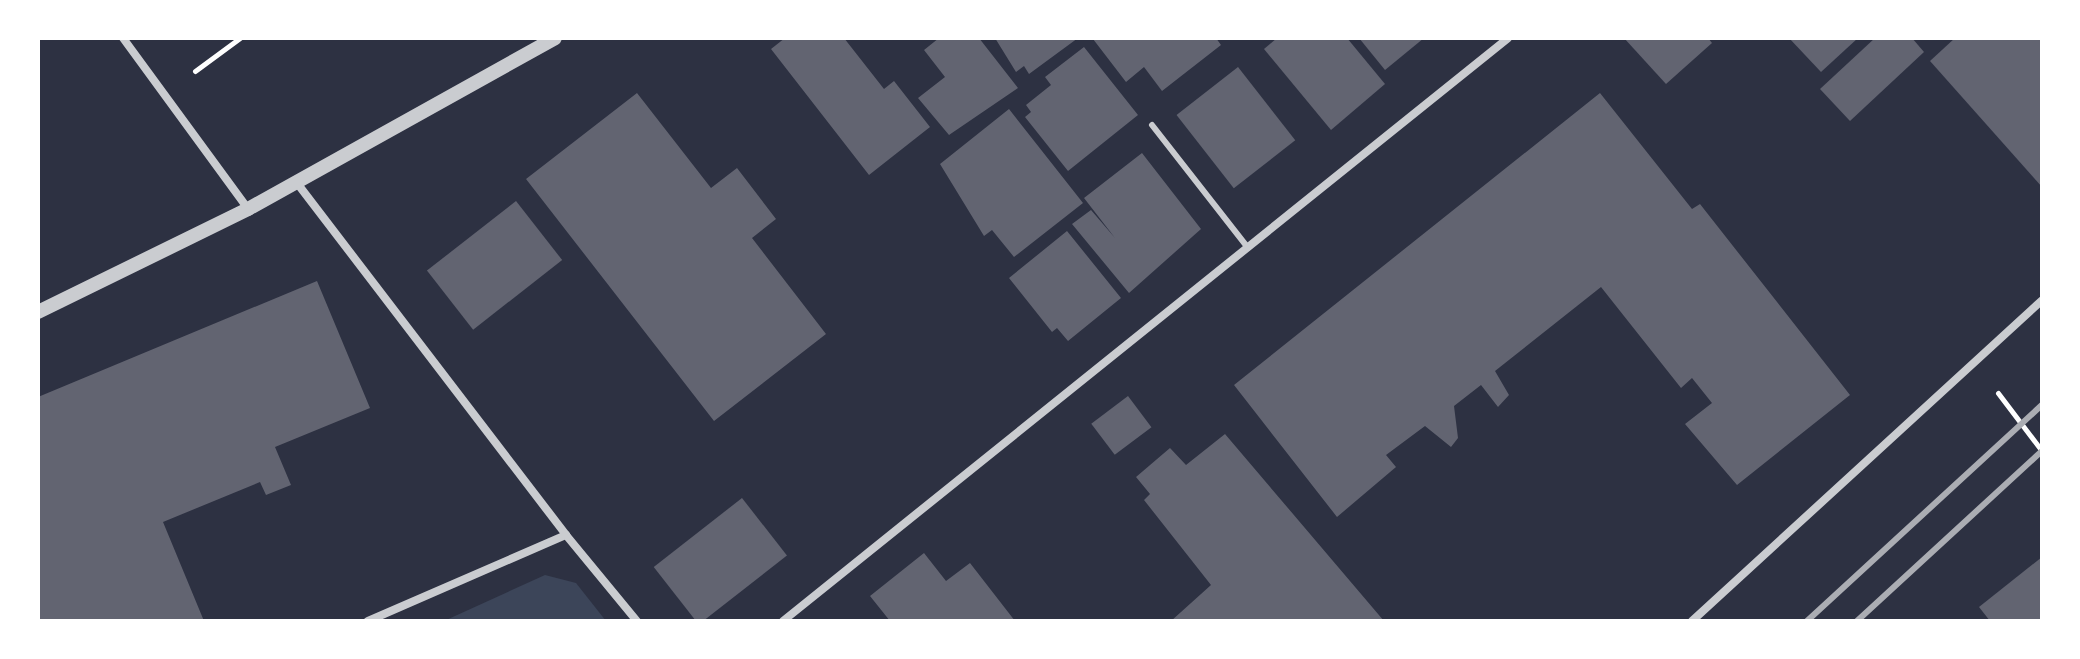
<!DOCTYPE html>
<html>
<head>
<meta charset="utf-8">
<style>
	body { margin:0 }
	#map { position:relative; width:2080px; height:659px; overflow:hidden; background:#2d3142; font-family:"PT Serif",serif }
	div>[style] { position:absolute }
	.green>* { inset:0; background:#3c4559 }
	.building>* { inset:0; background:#626471; transform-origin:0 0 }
	.path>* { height:5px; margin:-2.5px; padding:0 2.5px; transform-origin:2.5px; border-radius:2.5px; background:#fff }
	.service>* { height:6px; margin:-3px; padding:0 3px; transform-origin:3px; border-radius:3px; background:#caccd0 }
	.minor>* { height:8px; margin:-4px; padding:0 4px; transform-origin:4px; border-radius:4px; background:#caccd0 }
	.tertiary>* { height:14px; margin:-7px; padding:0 7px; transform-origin:7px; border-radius:7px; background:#caccd0 }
	.rail>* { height:6px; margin:-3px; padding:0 3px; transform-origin:3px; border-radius:3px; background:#abadb3 }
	span { translate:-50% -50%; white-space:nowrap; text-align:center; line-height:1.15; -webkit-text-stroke:7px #fff; paint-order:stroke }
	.frame { position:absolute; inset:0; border:40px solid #fff; pointer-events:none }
</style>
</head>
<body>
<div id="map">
	<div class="green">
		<div style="clip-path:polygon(545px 575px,576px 583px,606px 621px,444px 621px)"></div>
	</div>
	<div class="building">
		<div style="clip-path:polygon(785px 38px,844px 38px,884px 89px,894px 81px,930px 127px,869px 175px,771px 49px)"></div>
		<div style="clip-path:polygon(939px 38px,979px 38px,1018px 88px,949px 135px,918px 98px,945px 77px,924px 50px)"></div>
		<div style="clip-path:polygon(995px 38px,1078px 38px,1029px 74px,1024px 66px,1016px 72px)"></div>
		<div style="clip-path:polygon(1216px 38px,1221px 45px,1162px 91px,1144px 67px,1126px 82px,1093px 39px)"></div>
		<div style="clip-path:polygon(1277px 38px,1347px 38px,1385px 84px,1331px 130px,1264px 49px)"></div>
		<div style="clip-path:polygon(1359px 38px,1424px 38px,1385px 70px)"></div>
		<div style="clip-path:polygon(1624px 38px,1708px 38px,1712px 43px,1666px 84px)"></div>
		<div style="clip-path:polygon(1789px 38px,1858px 38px,1821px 72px)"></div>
		<div style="clip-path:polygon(1875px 38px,1912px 38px,1924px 52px,1850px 121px,1820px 89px)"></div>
		<div style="clip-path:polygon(1955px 38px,2042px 38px,2042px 187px,1930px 61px)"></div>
		<div style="clip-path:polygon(1084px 47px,1138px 115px,1068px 171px,1025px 117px,1031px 112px,1026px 105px,1051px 85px,1045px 77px)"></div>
		<div style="left:1238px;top:67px;width:93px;height:78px;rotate:52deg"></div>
		<div style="clip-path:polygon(637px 93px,711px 188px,737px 168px,776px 219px,752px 238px,826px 334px,714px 421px,526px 179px)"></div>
		<div style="clip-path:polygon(1600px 93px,1692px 209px,1700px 204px,1850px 395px,1737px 485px,1685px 424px,1712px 403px,1692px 378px,1681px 388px,1601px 287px,1495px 371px,1509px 395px,1498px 407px,1481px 385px,1454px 406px,1458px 438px,1451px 447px,1425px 426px,1386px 455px,1396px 467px,1337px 517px,1234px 385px)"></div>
		<div style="clip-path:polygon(1009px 109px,1083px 203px,1014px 257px,992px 230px,984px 236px,940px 164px)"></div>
		<div style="clip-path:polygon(1142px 153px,1201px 229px,1129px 293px,1072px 224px,1091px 210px,1115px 238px,1084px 198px)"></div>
		<div style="left:516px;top:201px;width:75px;height:113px;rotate:52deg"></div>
		<div style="clip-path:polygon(1067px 231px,1121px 298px,1068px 341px,1057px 328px,1052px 332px,1009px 278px)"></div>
		<div style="clip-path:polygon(317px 281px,370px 408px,275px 447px,291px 485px,266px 495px,260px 482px,163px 522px,204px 621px,38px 621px,38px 397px)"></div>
		<div style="left:1128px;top:396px;width:39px;height:46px;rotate:53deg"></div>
		<div style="clip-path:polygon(1225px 434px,1384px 621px,1171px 621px,1211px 585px,1144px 500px,1150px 494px,1136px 477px,1170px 448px,1186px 465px)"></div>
		<div style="left:742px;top:498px;width:73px;height:112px;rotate:52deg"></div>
		<div style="clip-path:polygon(924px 553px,946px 581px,970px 563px,1015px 621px,890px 621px,870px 596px)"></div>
		<div style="clip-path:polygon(2042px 557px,2042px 621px,1990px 621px,1979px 607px)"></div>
	</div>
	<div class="path">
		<div style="left:195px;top:71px;width:56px;rotate:-36.3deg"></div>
		<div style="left:1998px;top:393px;width:73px;rotate:52.8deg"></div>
	</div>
	<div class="service">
		<div style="left:1152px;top:125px;width:156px;rotate:52deg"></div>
	</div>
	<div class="minor">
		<div style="left:123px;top:38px;width:212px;rotate:53.8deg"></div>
		<div style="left:297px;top:183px;width:443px;rotate:52.6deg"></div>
		<div style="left:368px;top:621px;width:216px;rotate:-23.5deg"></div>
		<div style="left:566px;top:535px;width:112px;rotate:50.5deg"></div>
		<div style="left:783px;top:621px;width:930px;rotate:-38.8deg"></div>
		<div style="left:1692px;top:621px;width:475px;rotate:-42.5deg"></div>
	</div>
	<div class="tertiary">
		<div style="left:38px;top:312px;width:234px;rotate:-26.1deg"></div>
		<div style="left:248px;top:209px;width:351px;rotate:-29.1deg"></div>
	</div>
	<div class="rail">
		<div style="left:1807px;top:621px;width:319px;rotate:-42.6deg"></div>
		<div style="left:1857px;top:621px;width:251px;rotate:-42.6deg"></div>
	</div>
	<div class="frame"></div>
</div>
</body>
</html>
